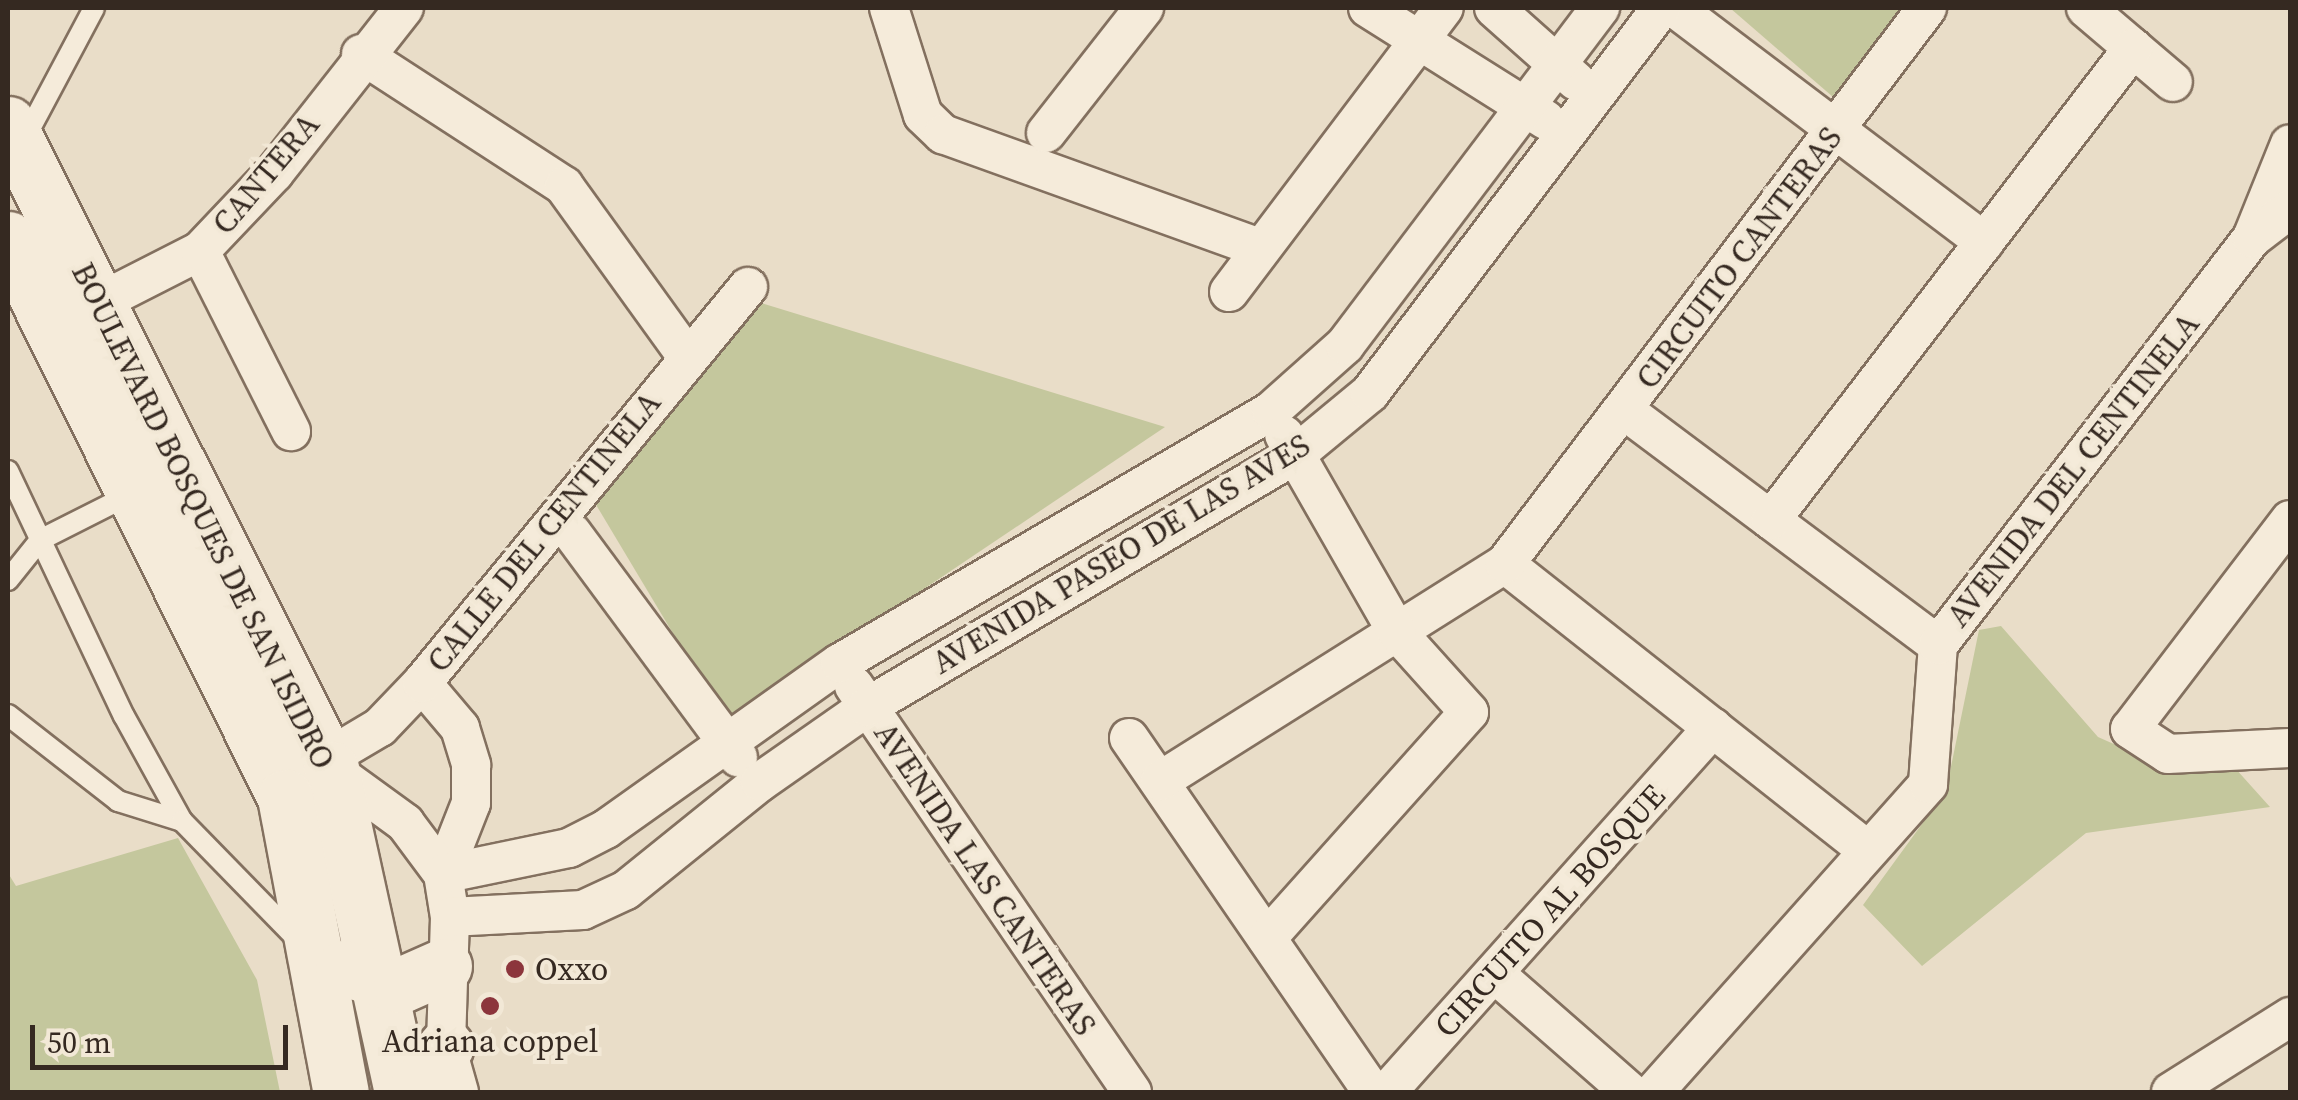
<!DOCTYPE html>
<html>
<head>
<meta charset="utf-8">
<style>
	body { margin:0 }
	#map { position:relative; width:2298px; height:1100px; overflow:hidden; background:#e9ddc8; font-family:"Source Serif 4",serif }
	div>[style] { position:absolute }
	.green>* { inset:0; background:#c4c79d }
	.roads { filter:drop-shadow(2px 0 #83705f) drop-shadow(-2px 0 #83705f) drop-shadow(0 2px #83705f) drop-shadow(0 -2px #83705f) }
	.lane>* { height:20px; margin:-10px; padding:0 10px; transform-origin:10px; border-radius:10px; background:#f5ebda }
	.street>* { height:38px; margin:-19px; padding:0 19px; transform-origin:19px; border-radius:19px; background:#f5ebda }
	.secondary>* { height:55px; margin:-27.5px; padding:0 27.5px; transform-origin:27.5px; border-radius:27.5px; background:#f5ebda }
	.dots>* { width:28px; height:28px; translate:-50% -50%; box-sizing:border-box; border:5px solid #f2e8d6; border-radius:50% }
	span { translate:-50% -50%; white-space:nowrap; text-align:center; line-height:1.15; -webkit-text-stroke:8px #f2e8d6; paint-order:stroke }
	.street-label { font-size:32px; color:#352921 }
	.poi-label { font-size:32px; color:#352921 }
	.left { translate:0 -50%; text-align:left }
	.frame { position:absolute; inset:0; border:10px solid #352921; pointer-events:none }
	.scale { position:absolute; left:30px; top:1025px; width:258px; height:45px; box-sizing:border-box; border:5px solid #352921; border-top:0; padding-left:12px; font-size:30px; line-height:35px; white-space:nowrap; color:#352921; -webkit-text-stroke:8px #f2e8d6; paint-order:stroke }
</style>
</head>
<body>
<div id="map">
	<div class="green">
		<div style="clip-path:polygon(1730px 8px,1916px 8px,1840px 103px)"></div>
		<div style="clip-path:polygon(732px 294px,1165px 427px,726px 722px,586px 488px)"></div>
		<div style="clip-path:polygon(2001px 626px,2098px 737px,2161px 765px,2226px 758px,2270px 807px,2086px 833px,1922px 966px,1863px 905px,1946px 791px,1979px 630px)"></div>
		<div style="clip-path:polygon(178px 838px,257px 980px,280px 1092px,8px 1092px,8px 873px,16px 886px)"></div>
	</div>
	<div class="roads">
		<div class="lane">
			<div style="left:25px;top:138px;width:147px;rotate:-62deg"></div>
			<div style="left:8px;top:471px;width:271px;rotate:64.7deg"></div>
			<div style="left:124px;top:716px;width:120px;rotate:61.1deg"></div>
			<div style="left:8px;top:580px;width:51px;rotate:-51.3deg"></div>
			<div style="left:40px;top:540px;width:104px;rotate:-26.8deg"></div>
			<div style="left:8px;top:715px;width:140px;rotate:38deg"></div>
			<div style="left:118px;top:801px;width:67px;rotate:17.4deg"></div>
			<div style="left:182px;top:821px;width:170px;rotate:45.7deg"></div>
		</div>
		<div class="street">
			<div style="left:889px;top:8px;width:112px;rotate:72.4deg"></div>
			<div style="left:923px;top:115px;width:28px;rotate:44deg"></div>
			<div style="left:943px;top:134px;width:337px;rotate:19.8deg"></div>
			<div style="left:1368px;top:8px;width:210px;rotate:32.2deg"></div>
			<div style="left:1494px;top:8px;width:110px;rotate:41.7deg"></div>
			<div style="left:1675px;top:8px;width:388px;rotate:37.1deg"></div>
			<div style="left:2086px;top:8px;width:114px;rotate:40.4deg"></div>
			<div style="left:361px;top:54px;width:242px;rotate:33deg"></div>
			<div style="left:564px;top:186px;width:208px;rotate:54.2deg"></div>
			<div style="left:1046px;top:133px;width:159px;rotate:-51.9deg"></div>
			<div style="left:2252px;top:238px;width:101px;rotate:-68deg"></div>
			<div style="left:200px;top:251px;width:202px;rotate:63.2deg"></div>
			<div style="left:1229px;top:292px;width:356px;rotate:-52.9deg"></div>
			<div style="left:98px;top:303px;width:114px;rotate:-27deg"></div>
			<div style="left:200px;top:251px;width:108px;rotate:-46.5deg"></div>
			<div style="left:274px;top:173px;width:210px;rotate:-51.8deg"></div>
			<div style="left:1624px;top:410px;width:392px;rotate:36.8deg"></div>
			<div style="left:1771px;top:520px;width:595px;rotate:-52.51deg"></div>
			<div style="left:2290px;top:520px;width:263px;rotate:127.4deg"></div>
			<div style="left:2130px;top:729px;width:45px;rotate:33.3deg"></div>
			<div style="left:2168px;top:754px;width:122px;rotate:-2.8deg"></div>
			<div style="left:572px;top:533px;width:279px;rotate:53.5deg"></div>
			<div style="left:1505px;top:564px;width:461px;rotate:38.3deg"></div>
			<div style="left:422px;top:683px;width:59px;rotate:49.8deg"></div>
			<div style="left:460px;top:728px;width:39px;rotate:73deg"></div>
			<div style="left:471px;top:765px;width:38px;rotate:90deg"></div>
			<div style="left:471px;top:803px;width:76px;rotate:111.5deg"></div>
			<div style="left:854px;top:686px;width:492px;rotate:55.6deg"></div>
			<div style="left:1129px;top:738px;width:429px;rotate:55.5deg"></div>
			<div style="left:326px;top:759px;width:63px;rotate:-30.7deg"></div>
			<div style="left:380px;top:727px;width:61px;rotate:-46.3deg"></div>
			<div style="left:422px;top:683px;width:513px;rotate:-50.54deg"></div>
			<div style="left:331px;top:769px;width:92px;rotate:36.1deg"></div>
			<div style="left:405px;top:823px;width:64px;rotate:53.3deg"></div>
			<div style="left:443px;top:874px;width:44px;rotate:80.8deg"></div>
			<div style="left:450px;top:917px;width:129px;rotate:91.8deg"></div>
			<div style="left:446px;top:1046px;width:48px;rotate:74.2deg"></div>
			<div style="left:1160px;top:781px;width:408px;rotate:-32.2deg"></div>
			<div style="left:1505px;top:564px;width:698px;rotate:-52.8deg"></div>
			<div style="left:443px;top:874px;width:129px;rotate:-11.7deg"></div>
			<div style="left:569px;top:848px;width:42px;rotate:-27.2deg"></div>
			<div style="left:606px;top:829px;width:287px;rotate:-35.4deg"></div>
			<div style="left:840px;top:663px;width:499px;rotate:-30.3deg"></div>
			<div style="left:1271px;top:411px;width:99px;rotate:-41.7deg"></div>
			<div style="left:1345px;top:345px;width:423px;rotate:-52.9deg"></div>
			<div style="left:450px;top:917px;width:133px;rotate:-3deg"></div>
			<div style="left:583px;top:910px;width:47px;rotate:-24.9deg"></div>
			<div style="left:626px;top:890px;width:172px;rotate:-38.9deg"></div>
			<div style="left:760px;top:782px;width:131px;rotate:-35deg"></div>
			<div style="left:867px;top:707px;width:497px;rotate:-30.5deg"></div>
			<div style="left:1295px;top:455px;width:97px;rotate:-39.6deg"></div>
			<div style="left:1370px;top:393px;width:483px;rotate:-52.9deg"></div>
			<div style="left:1267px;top:938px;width:303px;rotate:-48.2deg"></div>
			<div style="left:1469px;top:712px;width:108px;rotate:-132deg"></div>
			<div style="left:1397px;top:632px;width:227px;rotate:-119.8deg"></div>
			<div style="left:1494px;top:973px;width:181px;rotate:41.2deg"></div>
			<div style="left:1387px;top:1092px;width:489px;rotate:-48.2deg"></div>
			<div style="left:1654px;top:1092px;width:412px;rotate:-48.3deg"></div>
			<div style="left:1928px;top:784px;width:139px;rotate:-85.9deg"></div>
			<div style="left:1938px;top:645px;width:514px;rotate:-52.35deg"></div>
			<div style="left:2252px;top:238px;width:48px;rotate:-37.3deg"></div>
			<div style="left:2171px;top:1092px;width:141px;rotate:-32.2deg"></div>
		</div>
		<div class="secondary">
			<div style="left:8px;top:124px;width:721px;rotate:63.4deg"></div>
			<div style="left:331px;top:769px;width:331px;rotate:77.6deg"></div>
			<div style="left:8px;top:239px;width:623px;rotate:63.6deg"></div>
			<div style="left:285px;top:797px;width:300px;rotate:79.3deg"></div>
			<div style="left:343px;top:968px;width:60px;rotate:16.3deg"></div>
			<div style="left:401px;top:985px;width:47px;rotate:-23.8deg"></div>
			<div style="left:415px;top:1092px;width:55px;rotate:-56deg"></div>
		</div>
	</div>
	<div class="dots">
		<div style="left:515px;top:969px;background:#8c353c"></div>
		<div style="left:490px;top:1006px;background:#8c353c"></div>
	</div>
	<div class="street-label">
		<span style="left:266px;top:174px;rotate:-50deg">CANTERA</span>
		<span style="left:1739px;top:258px;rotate:-53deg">CIRCUITO CANTERAS</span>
		<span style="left:2073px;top:470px;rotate:-52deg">AVENIDA DEL CENTINELA</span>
		<span style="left:203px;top:516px;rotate:64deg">BOULEVARD BOSQUES DE SAN ISIDRO</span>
		<span style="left:544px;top:532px;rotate:-51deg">CALLE DEL CENTINELA</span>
		<span style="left:1121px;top:554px;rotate:-31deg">AVENIDA PASEO DE LAS AVES</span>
		<span style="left:985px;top:879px;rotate:56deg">AVENIDA LAS CANTERAS</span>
		<span style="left:1550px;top:911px;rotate:-48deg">CIRCUITO AL BOSQUE</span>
	</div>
	<div class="poi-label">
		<span class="left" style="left:535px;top:969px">Oxxo</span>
		<span style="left:490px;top:1041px">Adriana coppel</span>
	</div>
	<div class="frame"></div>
	<div class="scale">50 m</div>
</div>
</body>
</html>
